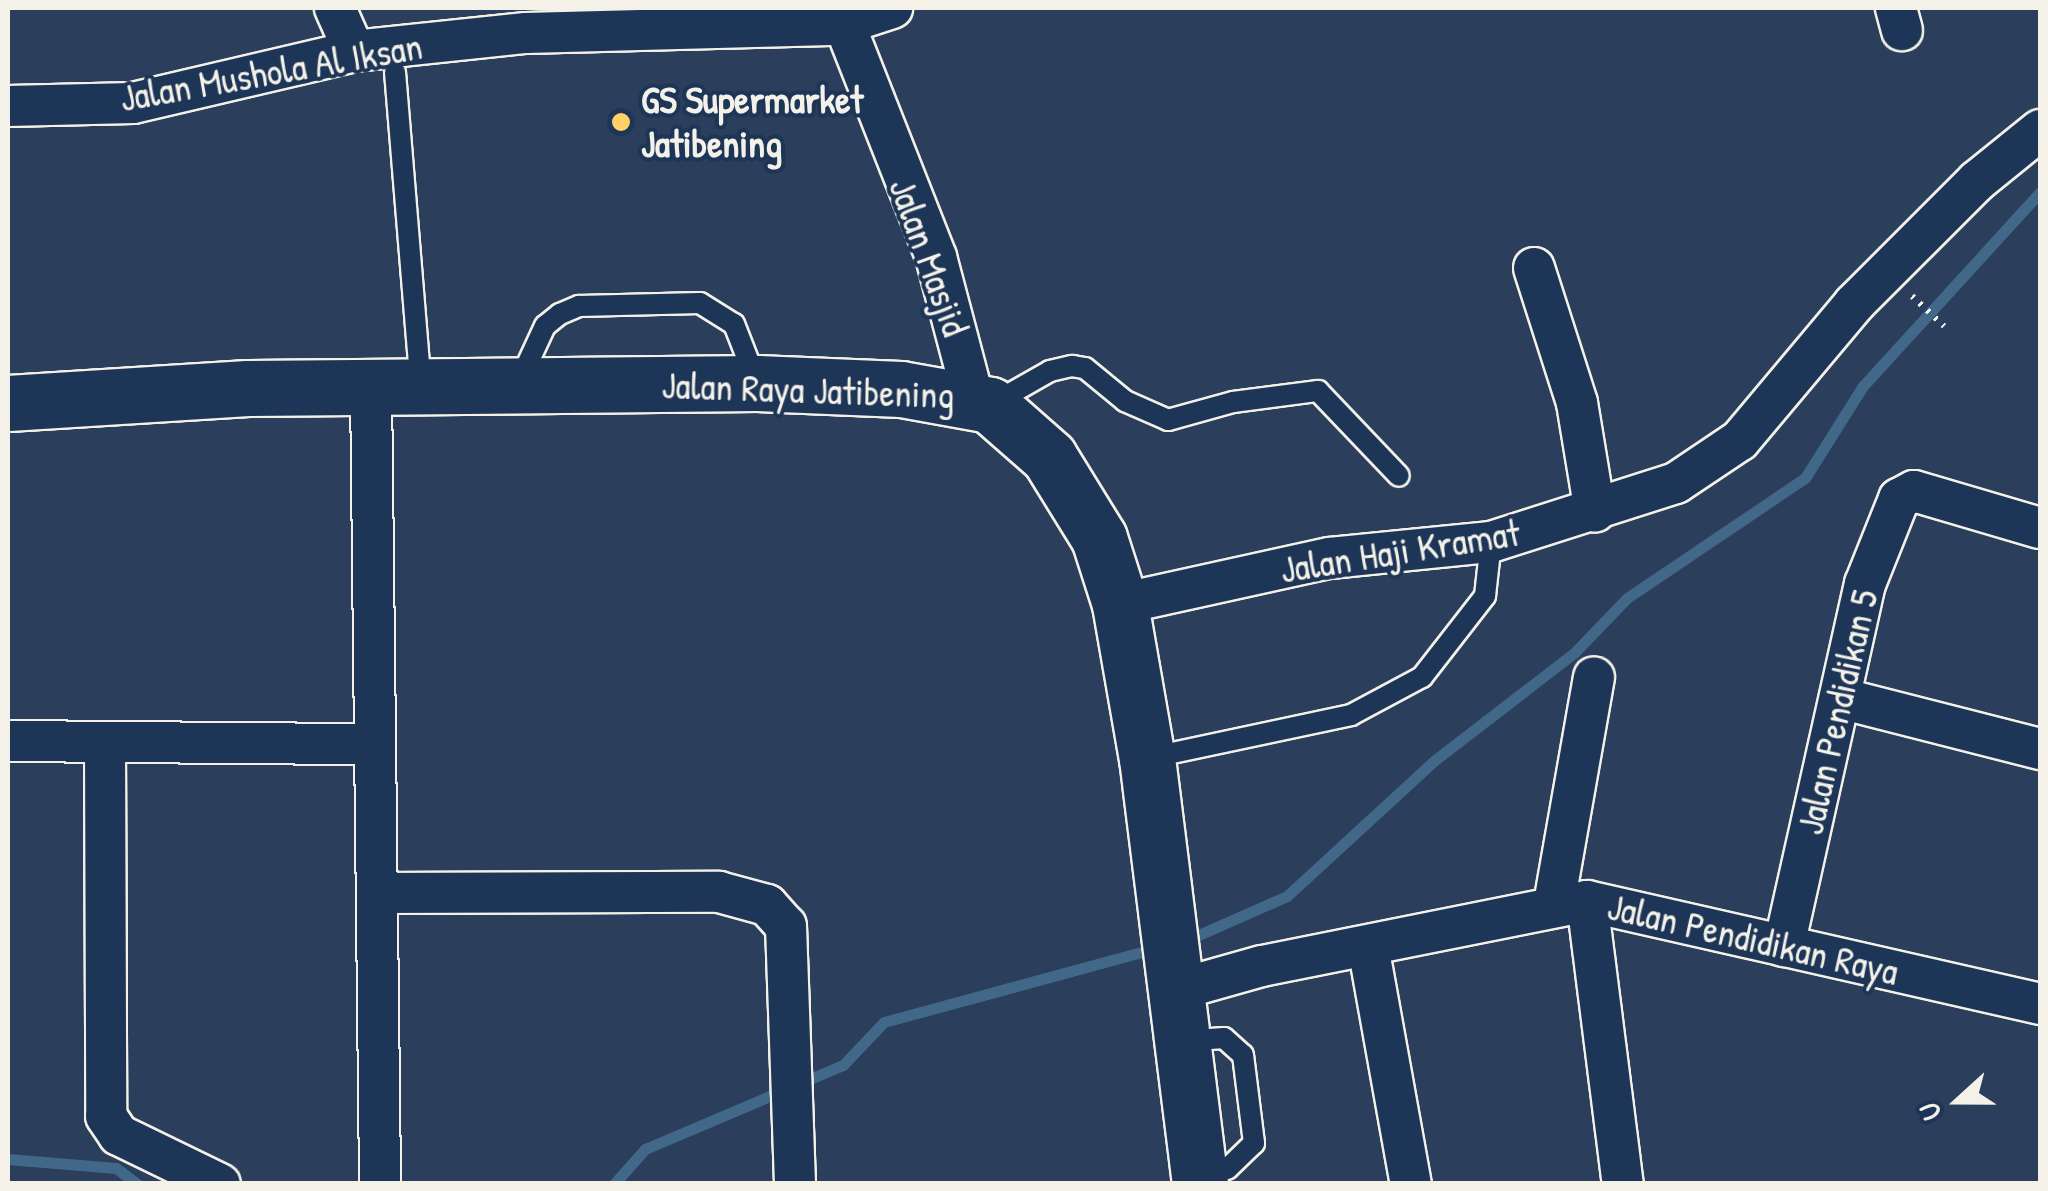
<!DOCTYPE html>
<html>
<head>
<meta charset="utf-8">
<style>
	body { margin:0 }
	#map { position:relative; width:2048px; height:1191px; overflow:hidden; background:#2b3e5c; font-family:"Patrick Hand",sans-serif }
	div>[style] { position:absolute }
	.stream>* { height:11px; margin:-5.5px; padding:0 5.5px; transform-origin:5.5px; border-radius:5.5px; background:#416889 }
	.path>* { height:6px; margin-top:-3px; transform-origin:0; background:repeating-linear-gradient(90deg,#f4f1e8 0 2.5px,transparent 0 10.5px) }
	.roads { filter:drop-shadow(2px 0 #f4f1e8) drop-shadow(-2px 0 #f4f1e8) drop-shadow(0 2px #f4f1e8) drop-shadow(0 -2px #f4f1e8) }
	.service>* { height:20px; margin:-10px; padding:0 10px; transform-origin:10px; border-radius:10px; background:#1d3557 }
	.minor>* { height:40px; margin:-20px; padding:0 20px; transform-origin:20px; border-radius:20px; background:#1d3557 }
	.secondary>* { height:55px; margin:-27.5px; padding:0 27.5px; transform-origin:27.5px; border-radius:27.5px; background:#1d3557 }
	.dots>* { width:28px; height:28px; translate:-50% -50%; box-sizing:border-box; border:5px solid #1d3557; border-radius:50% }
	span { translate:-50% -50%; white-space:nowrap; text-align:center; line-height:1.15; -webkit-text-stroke:8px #1d3557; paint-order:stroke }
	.street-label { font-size:38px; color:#f4f1e8 }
	.poi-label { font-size:38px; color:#f4f1e8; font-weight:700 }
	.left { translate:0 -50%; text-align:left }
	.frame { position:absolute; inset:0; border:10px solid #f4f1e8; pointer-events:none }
	.north { position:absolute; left:1908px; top:1051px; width:100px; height:100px; -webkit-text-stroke:8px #1d3557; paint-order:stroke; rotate:249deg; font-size:28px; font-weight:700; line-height:40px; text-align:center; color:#f4f1e8 }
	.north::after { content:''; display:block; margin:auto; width:35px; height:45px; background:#f4f1e8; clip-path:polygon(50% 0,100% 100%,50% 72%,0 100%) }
</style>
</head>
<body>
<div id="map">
	<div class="stream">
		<div style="left:1185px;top:941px;width:111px;rotate:-23.8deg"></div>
		<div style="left:1287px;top:896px;width:201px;rotate:-42.6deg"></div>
		<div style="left:1435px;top:760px;width:177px;rotate:-37.6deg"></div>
		<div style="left:1575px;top:652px;width:75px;rotate:-46.1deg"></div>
		<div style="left:1627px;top:598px;width:215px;rotate:-34deg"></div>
		<div style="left:1805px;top:478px;width:109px;rotate:-57.8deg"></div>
		<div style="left:1863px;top:386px;width:263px;rotate:-47.6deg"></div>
		<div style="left:8px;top:1159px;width:108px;rotate:4.8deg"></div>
		<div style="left:116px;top:1168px;width:26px;rotate:37deg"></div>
		<div style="left:614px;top:1184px;width:47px;rotate:-48.5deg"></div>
		<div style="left:645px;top:1149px;width:215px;rotate:-23deg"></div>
		<div style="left:843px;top:1065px;width:59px;rotate:-46.4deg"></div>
		<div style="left:884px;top:1022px;width:283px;rotate:-15.2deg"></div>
	</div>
	<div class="path">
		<div style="left:1912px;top:296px;width:44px;rotate:43.2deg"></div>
	</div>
	<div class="roads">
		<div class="service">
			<div style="left:395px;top:72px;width:314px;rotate:85.3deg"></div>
			<div style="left:519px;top:382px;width:62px;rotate:-65.1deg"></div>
			<div style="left:545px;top:326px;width:19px;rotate:-39deg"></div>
			<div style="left:560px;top:314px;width:21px;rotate:-23deg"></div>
			<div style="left:579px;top:306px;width:121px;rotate:-1.4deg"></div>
			<div style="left:700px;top:303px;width:40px;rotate:32deg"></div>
			<div style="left:734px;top:324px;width:58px;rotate:68.7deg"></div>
			<div style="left:992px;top:404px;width:67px;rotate:-29.6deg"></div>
			<div style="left:1050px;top:371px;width:23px;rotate:-13deg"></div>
			<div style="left:1072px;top:366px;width:13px;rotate:9deg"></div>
			<div style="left:1085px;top:368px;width:52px;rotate:39.5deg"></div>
			<div style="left:1125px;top:401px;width:47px;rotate:23.8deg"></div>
			<div style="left:1168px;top:420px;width:67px;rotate:-15.5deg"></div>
			<div style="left:1233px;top:402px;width:86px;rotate:-7.4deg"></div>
			<div style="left:1318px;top:391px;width:117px;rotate:46.4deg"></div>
			<div style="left:1149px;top:758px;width:207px;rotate:-12deg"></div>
			<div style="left:1351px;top:715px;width:81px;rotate:-28.2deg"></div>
			<div style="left:1422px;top:677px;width:103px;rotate:-52.1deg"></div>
			<div style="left:1485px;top:596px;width:54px;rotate:-83.7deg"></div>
			<div style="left:1182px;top:1041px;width:42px;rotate:-4.1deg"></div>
			<div style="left:1224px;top:1038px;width:25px;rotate:42deg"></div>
			<div style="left:1243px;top:1055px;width:89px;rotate:82.9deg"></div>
			<div style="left:1254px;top:1143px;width:37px;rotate:136deg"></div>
			<div style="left:1227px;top:1169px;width:26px;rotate:169deg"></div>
		</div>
		<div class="minor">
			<div style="left:335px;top:8px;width:47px;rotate:66.2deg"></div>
			<div style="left:838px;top:8px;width:268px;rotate:68.5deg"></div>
			<div style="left:936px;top:257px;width:145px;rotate:75.2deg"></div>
			<div style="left:1896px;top:8px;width:23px;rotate:75deg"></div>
			<div style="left:8px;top:106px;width:125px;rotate:-1.4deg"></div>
			<div style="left:133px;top:103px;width:227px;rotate:-13.2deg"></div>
			<div style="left:354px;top:51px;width:173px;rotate:-6deg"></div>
			<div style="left:526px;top:33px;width:314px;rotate:-1.5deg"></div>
			<div style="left:840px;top:25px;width:55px;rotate:-18.1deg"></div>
			<div style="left:1534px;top:268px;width:142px;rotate:72.3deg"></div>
			<div style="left:1577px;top:403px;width:110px;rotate:80.6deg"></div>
			<div style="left:371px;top:386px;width:798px;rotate:89.35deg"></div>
			<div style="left:1120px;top:604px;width:215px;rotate:-12.4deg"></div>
			<div style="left:1330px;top:558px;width:162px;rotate:-5.7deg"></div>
			<div style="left:1491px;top:542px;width:194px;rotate:-17.7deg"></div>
			<div style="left:1676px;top:483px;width:77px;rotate:-33.9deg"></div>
			<div style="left:1740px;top:440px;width:177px;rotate:-50deg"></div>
			<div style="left:1854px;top:304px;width:174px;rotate:-45deg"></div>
			<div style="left:1977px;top:181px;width:81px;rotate:-39deg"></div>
			<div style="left:1840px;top:698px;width:206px;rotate:14.3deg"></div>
			<div style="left:8px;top:741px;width:367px;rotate:0.5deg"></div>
			<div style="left:105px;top:743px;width:373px;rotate:89.8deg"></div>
			<div style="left:106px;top:1116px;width:23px;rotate:56deg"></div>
			<div style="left:119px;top:1135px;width:112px;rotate:25.9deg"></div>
			<div style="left:377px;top:893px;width:342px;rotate:-0.2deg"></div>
			<div style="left:719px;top:892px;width:50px;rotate:15.2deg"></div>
			<div style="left:767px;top:905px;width:28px;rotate:48deg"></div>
			<div style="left:786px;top:926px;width:258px;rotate:88deg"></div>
			<div style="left:1587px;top:901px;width:285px;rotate:82.8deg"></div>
			<div style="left:1554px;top:904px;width:230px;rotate:-80deg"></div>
			<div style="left:1368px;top:946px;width:242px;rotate:79.8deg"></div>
			<div style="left:1784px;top:946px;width:371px;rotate:-77.4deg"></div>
			<div style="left:1865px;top:584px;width:92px;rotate:-68.2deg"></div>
			<div style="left:1899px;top:499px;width:17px;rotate:-28deg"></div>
			<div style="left:1914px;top:491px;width:131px;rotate:16.4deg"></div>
			<div style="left:1173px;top:991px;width:92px;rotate:-15.7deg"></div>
			<div style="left:1262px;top:966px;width:331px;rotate:-11.3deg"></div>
			<div style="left:1587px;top:901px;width:465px;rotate:12.8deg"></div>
		</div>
		<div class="secondary">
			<div style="left:8px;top:403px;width:240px;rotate:-3.6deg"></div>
			<div style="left:248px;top:388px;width:509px;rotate:-0.56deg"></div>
			<div style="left:757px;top:383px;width:144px;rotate:2.4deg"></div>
			<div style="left:901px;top:389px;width:90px;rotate:10.2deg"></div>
			<div style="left:990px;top:405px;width:79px;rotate:41.4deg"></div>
			<div style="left:1049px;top:457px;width:95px;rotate:58.3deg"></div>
			<div style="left:1099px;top:538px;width:69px;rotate:72.3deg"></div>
			<div style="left:1120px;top:604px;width:156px;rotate:80.1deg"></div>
			<div style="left:1147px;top:758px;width:429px;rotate:82.9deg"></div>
		</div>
	</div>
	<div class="dots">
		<div style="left:621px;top:122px;background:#ffd166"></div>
	</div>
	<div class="street-label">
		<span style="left:271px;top:72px;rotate:-10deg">Jalan Mushola Al Iksan</span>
		<span style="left:929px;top:257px;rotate:70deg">Jalan Masjid</span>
		<span style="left:808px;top:390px;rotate:2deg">Jalan Raya Jatibening</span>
		<span style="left:1400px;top:551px;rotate:-9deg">Jalan Haji Kramat</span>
		<span style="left:1837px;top:712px;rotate:-77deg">Jalan Pendidikan 5</span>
		<span style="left:1753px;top:939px;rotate:13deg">Jalan Pendidikan Raya</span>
	</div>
	<div class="poi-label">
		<span class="left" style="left:641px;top:122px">GS Supermarket<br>Jatibening</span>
	</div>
	<div class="frame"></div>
	<div class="north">U</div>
</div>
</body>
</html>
